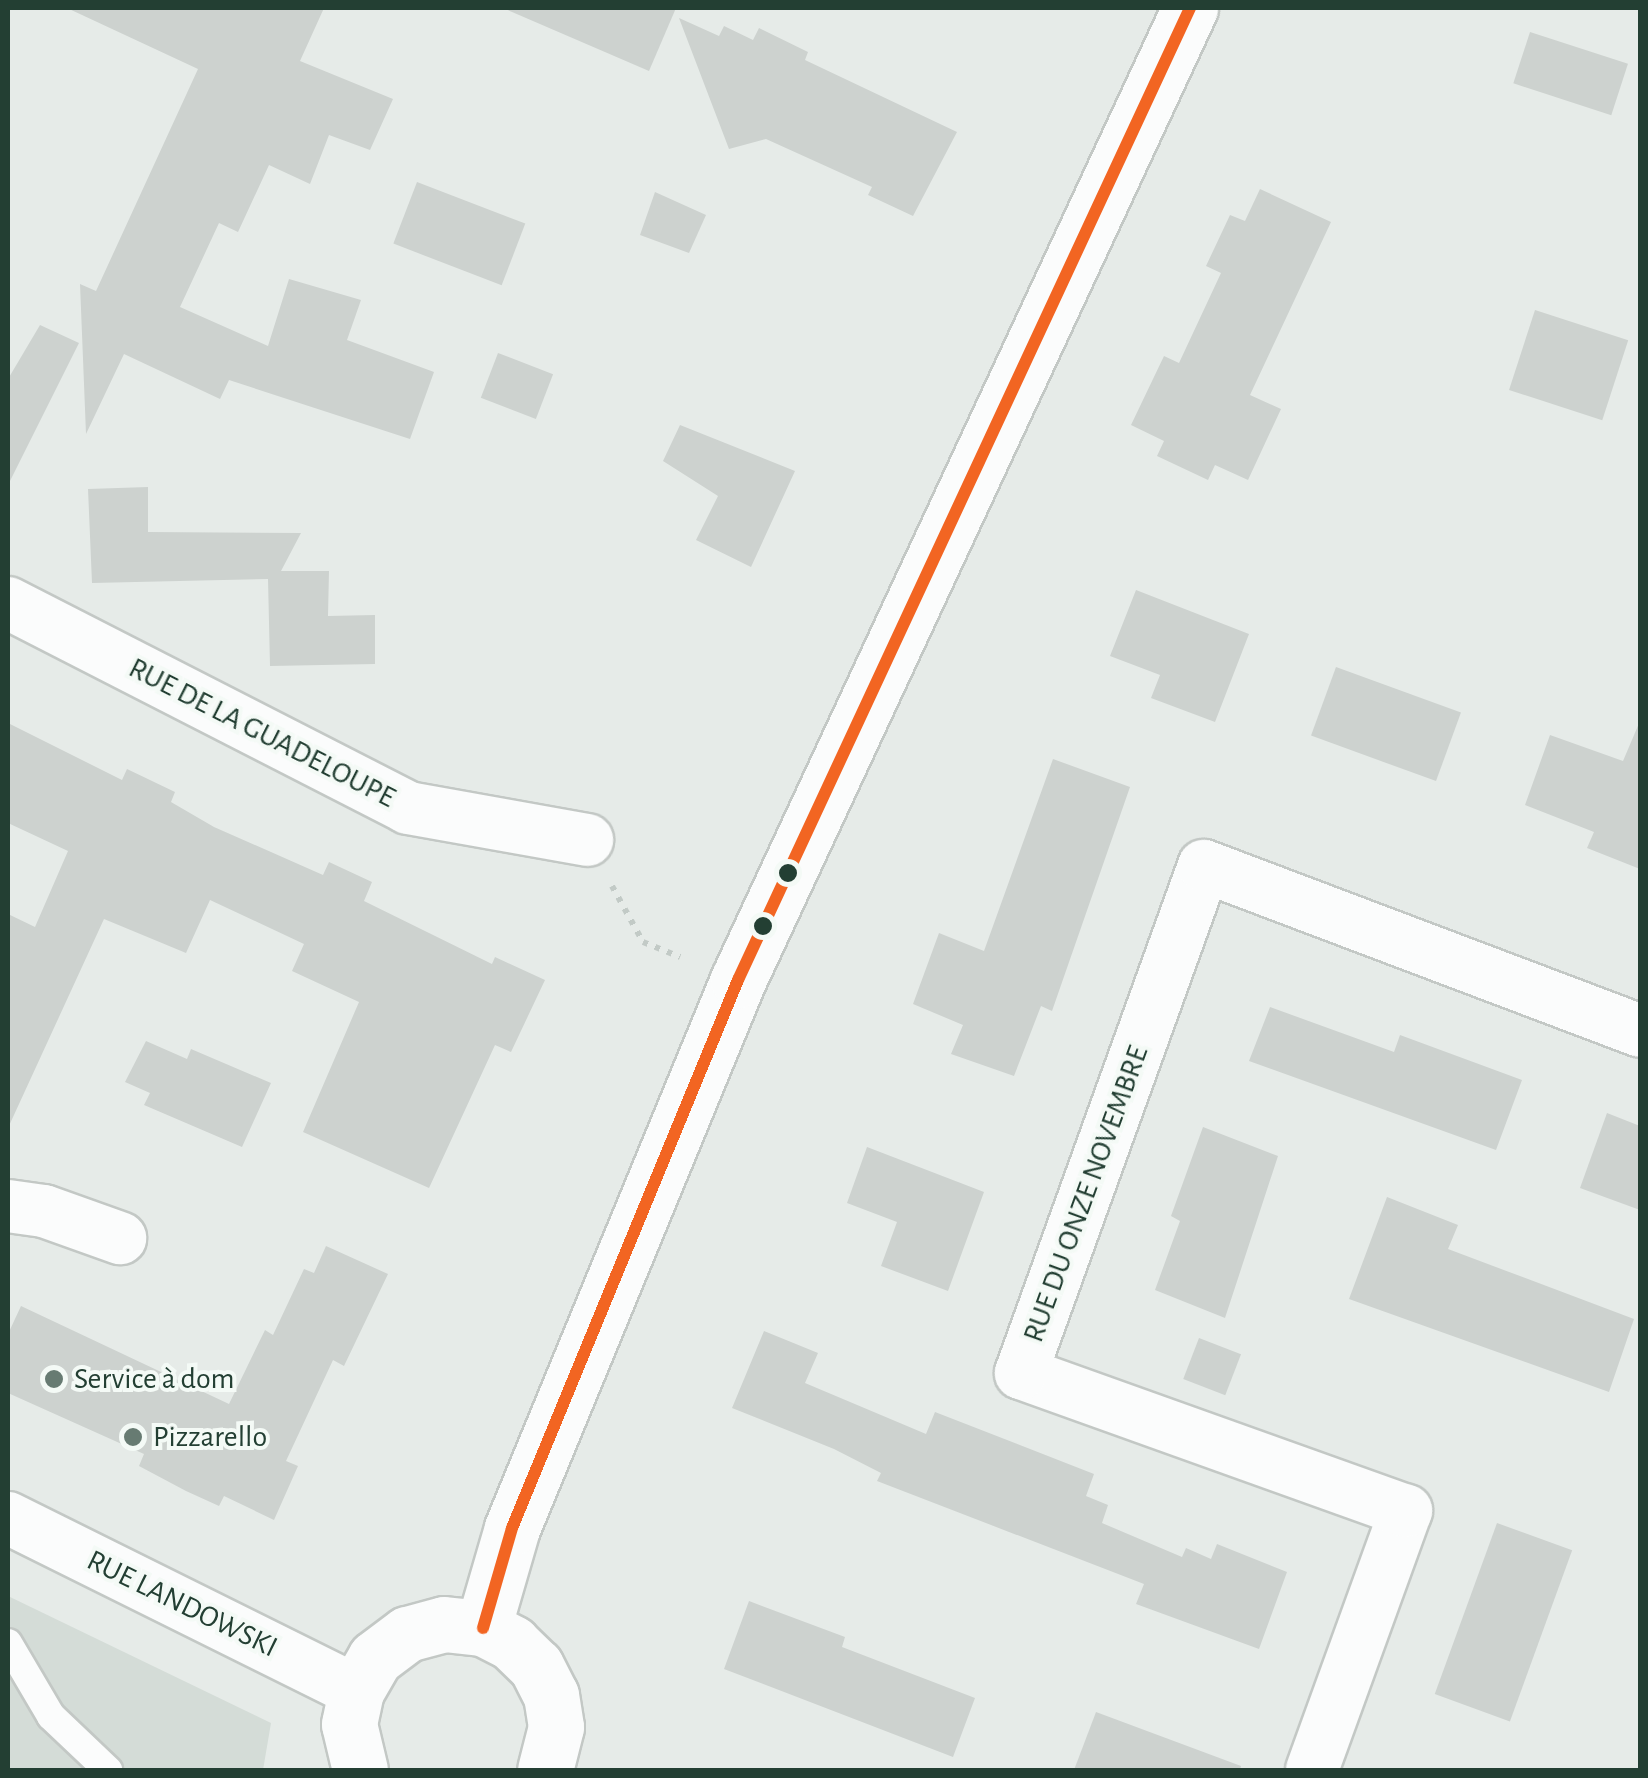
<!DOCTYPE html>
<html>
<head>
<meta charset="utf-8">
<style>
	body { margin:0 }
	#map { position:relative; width:1648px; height:1778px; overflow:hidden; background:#e6ebe8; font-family:"Alegreya Sans",sans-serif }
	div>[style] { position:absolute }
	.built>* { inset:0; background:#d4dcd7 }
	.building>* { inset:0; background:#cdd2cf; transform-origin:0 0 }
	.path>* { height:6px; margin-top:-3px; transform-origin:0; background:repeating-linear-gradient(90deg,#c2cac6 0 5px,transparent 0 13px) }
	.roads { filter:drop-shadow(2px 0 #c3c8c5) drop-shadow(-2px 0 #c3c8c5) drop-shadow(0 2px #c3c8c5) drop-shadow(0 -2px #c3c8c5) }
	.lane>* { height:28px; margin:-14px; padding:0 14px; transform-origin:14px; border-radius:14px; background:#fbfcfc }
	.street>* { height:52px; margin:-26px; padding:0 26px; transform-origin:26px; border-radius:26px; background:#fbfcfc }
	.secondary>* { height:55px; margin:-27.5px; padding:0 27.5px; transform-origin:27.5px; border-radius:27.5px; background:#fbfcfc }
	.bus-1>* { height:12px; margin:-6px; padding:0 6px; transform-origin:6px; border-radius:6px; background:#f26522 }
	.dots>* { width:28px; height:28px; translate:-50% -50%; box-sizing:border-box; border:5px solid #f4faf6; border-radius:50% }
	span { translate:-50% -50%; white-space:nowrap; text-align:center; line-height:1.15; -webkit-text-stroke:8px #f4faf6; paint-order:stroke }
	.street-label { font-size:30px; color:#233f33 }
	.poi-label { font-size:30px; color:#233f33 }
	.left { translate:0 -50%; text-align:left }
	.frame { position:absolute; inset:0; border:10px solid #233f33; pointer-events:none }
</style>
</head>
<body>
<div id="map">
	<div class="built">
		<div style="clip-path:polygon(8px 1596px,271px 1723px,263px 1770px,8px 1770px)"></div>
	</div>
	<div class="building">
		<div style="clip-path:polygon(67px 8px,324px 8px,300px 61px,393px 99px,370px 150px,329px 135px,310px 184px,269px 165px,238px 232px,219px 223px,180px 307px,268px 346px,289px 279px,361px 300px,347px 340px,434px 372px,410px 439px,229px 380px,220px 399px,124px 354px,86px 434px,80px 284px,96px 291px,198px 69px)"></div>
		<div style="clip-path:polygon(503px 8px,676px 8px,649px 71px)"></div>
		<div style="clip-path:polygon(679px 18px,719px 36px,724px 26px,753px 40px,759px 28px,808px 52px,805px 60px,957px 132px,913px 216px,868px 195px,872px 187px,766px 139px,729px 149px)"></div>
		<div style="left:1530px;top:32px;width:103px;height:54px;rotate:18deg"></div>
		<div style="left:417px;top:182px;width:116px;height:66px;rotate:21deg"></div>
		<div style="clip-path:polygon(1260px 189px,1331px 222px,1250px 395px,1281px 409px,1248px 480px,1215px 465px,1208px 480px,1157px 456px,1164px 441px,1131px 425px,1164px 356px,1179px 363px,1221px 273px,1206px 266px,1230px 215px,1245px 221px)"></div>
		<div style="clip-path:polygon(655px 192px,706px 215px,689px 253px,640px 235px)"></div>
		<div style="left:1535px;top:310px;width:98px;height:84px;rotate:18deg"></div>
		<div style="clip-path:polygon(40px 325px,79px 343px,8px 485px,8px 379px)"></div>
		<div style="left:498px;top:353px;width:59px;height:48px;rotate:21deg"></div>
		<div style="clip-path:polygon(680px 425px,795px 471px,751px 567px,696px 540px,718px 496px,663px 461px)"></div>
		<div style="clip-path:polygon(148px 487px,148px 532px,301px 533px,281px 571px,329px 571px,328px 616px,375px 615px,375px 664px,270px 666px,268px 579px,92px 583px,88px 489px)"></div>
		<div style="clip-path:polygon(1136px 590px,1249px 634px,1215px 722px,1151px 698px,1160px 675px,1110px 656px)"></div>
		<div style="left:1336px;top:667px;width:133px;height:73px;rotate:20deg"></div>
		<div style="clip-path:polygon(1640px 721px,1640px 869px,1587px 848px,1594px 832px,1525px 805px,1550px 735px,1623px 761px)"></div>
		<div style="clip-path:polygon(8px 723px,122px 780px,127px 769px,175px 792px,171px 802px,214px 827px,323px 875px,329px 862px,372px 882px,364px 901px,492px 964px,495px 957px,545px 980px,511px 1052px,495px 1045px,429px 1188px,303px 1132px,359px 1002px,292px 971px,304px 944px,210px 900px,186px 953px,104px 919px,8px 1128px,8px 914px,35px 927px,68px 851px,8px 823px)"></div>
		<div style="clip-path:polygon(1053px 759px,1130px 787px,1052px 1011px,1041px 1006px,1014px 1076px,951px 1054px,963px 1025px,913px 1004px,939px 933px,984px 951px)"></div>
		<div style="clip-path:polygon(1270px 1007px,1394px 1052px,1400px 1035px,1522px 1080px,1496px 1150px,1249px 1061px)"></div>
		<div style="clip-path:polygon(146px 1041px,187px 1059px,191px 1049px,271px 1083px,242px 1147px,144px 1105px,150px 1093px,125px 1082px)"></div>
		<div style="clip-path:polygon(1607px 1113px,1640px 1126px,1640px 1210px,1580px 1188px)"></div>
		<div style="clip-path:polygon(1203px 1127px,1278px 1156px,1225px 1318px,1155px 1290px,1180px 1221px,1171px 1216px)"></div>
		<div style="clip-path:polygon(867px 1147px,984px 1192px,948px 1291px,881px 1266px,897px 1222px,847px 1203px)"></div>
		<div style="clip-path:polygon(1387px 1197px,1458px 1225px,1448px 1249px,1634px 1319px,1609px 1392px,1349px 1299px)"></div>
		<div style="clip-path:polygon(326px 1246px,388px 1274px,344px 1366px,333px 1360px,286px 1461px,298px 1466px,274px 1520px,224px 1496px,219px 1506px,186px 1491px,139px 1466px,144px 1454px,8px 1393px,8px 1334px,21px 1306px,229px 1404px,265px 1330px,273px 1335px,304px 1269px,314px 1273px)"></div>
		<div style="clip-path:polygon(764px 1331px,818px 1353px,805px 1383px,926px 1434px,935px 1412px,1094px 1474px,1086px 1496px,1108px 1505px,1102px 1523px,1182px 1557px,1186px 1548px,1211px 1559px,1217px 1544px,1287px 1572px,1259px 1649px,1136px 1604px,1144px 1584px,877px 1481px,881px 1473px,834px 1449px,732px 1408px)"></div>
		<div style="left:1199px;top:1338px;width:45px;height:44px;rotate:21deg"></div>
		<div style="left:1497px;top:1523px;width:80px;height:182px;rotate:20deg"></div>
		<div style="clip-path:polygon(749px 1601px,845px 1637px,842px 1647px,975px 1698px,953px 1757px,724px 1669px)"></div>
		<div style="clip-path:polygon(1096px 1712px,1241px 1766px,1240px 1770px,1074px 1770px)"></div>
	</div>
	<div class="path">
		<div style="left:612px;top:886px;width:64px;rotate:61deg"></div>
		<div style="left:643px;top:942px;width:40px;rotate:22deg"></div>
	</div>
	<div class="roads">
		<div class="lane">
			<div style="left:8px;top:1643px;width:85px;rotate:59.5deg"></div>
			<div style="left:51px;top:1716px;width:79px;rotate:43.5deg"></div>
		</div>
		<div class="street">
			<div style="left:8px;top:603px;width:449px;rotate:27.1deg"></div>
			<div style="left:408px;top:808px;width:182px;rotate:10.1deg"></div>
			<div style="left:8px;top:1206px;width:36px;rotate:8deg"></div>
			<div style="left:44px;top:1211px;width:81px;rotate:19.6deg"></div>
			<div style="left:8px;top:1518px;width:389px;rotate:26.4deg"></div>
			<div style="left:1312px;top:1770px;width:276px;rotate:-70.1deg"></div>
			<div style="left:1406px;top:1511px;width:409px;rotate:-160.3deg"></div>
			<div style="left:1021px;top:1373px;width:539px;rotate:-70.15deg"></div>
			<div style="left:1204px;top:866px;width:466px;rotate:20.7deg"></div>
		</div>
		<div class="secondary">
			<div style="left:483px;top:1628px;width:104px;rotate:-73.8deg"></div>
			<div style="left:512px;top:1528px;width:593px;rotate:-67.59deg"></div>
			<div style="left:738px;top:980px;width:1072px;rotate:-65.06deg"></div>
			<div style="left:360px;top:1770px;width:47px;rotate:-103.4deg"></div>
			<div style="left:349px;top:1724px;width:34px;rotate:-78deg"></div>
			<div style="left:356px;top:1691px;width:38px;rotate:-60deg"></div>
			<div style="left:375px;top:1658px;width:40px;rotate:-37deg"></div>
			<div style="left:407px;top:1634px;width:38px;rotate:-15deg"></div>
			<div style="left:444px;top:1624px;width:39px;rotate:6deg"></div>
			<div style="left:483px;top:1628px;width:33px;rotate:27deg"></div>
			<div style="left:512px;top:1643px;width:33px;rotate:44deg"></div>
			<div style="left:536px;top:1666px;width:33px;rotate:63deg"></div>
			<div style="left:551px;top:1695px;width:32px;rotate:81deg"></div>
			<div style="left:556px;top:1727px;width:44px;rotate:104.3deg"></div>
		</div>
	</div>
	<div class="bus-1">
		<div style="left:483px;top:1628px;width:104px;rotate:-73.8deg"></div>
		<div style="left:512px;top:1528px;width:593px;rotate:-67.59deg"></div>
		<div style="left:738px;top:980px;width:1072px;rotate:-65.06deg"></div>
	</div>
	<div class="dots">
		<div style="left:788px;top:873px;background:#233f33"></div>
		<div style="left:763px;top:926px;background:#233f33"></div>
		<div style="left:54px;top:1379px;background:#677b72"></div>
		<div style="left:133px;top:1437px;background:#677b72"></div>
	</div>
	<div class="street-label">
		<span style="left:262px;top:733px;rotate:27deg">RUE DE LA GUADELOUPE</span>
		<span style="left:1086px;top:1194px;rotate:-70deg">RUE DU ONZE NOVEMBRE</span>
		<span style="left:182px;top:1604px;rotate:26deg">RUE LANDOWSKI</span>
	</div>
	<div class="poi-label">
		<span class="left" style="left:74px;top:1379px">Service à dom</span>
		<span class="left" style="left:153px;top:1437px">Pizzarello</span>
	</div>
	<div class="frame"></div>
</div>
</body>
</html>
